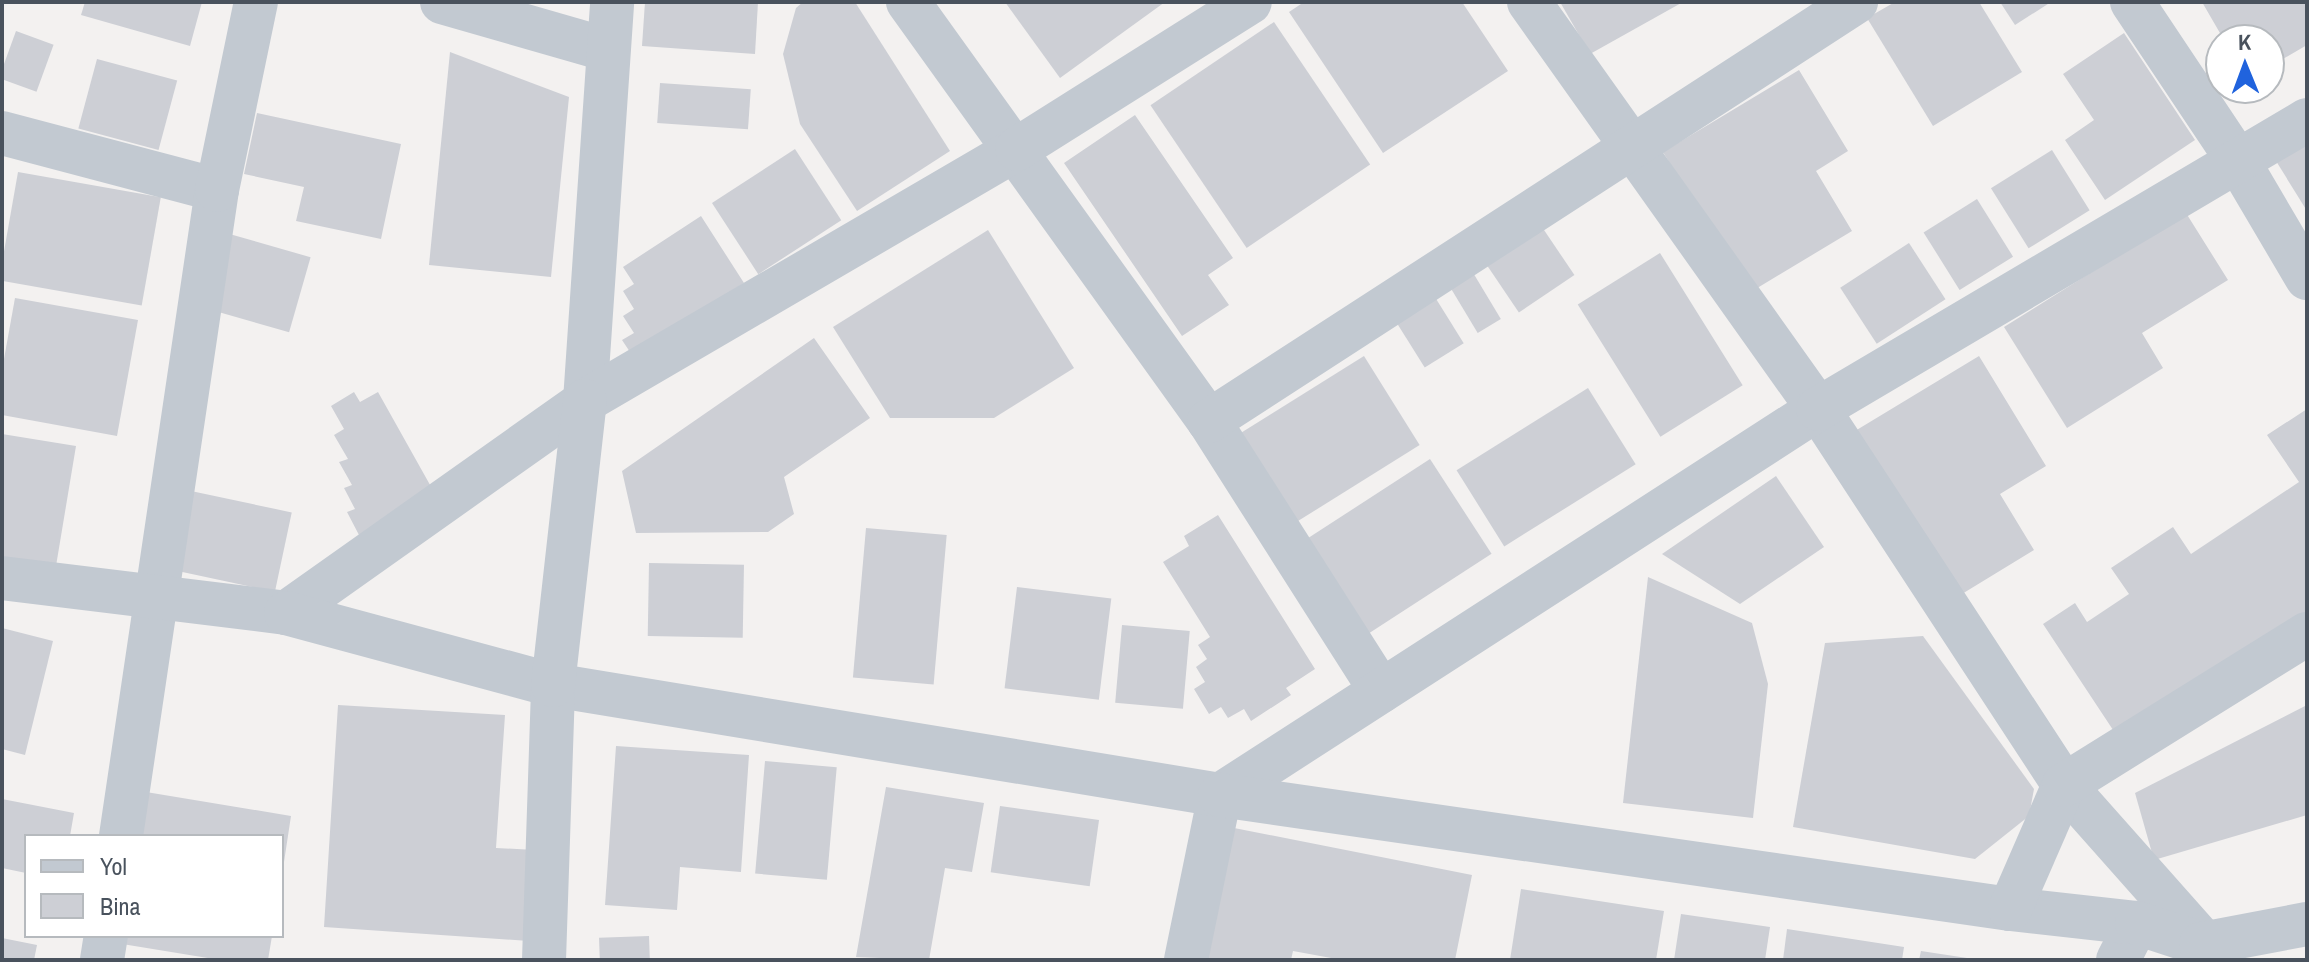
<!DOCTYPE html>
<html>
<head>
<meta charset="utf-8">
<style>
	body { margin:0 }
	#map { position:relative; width:2309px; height:962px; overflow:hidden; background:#f3f1f0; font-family:"Archivo Narrow",sans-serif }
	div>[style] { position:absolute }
	.building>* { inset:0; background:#cdcfd5; transform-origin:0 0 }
	.minor>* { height:44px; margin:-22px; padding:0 22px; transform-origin:22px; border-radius:22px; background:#c2c9d1 }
	.tertiary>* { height:44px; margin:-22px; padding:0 22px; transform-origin:22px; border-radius:22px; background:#c2c9d1 }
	span { translate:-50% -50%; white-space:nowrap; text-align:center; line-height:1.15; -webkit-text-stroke:8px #fff; paint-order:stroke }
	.frame { position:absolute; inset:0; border:4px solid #49525d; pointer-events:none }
	.legend { position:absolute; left:24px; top:834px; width:260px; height:104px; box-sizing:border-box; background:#fff; border:2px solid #b6babe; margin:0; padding:10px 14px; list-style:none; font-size:24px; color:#49525d }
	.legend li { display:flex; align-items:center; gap:16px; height:40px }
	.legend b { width:40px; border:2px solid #b6babe }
	.north { position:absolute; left:2205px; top:24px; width:80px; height:80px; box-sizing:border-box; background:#fff; border:2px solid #b6babe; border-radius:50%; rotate:359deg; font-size:22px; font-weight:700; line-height:32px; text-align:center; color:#49525d }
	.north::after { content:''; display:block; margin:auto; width:28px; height:36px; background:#2063dd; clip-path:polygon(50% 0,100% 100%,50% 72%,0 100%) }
</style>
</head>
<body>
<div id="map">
	<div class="building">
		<div style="clip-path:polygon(85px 2px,202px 2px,190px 46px,81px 15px)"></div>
		<div style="clip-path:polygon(645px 2px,758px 2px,755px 54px,642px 46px)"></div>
		<div style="clip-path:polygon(803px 2px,855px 2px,950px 151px,857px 211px,800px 124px,783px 54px,796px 8px)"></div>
		<div style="clip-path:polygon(1005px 2px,1165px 2px,1060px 78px)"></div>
		<div style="clip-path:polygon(1304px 2px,1462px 2px,1508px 71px,1383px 153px,1289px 12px)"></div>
		<div style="clip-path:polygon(1560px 2px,1683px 2px,1590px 54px)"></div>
		<div style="clip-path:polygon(1895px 2px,1979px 2px,2022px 72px,1933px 126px,1867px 18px)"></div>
		<div style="clip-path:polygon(2000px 2px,2051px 2px,2015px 25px)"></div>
		<div style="clip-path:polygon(2202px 2px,2307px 2px,2307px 45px,2269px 67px,2269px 40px,2224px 40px)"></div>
		<div style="left:1274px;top:22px;width:172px;height:149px;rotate:56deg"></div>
		<div style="left:16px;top:31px;width:40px;height:50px;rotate:20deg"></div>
		<div style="clip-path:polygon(2124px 33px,2195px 140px,2105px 200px,2065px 140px,2094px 120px,2063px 74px)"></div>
		<div style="clip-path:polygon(450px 52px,569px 97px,551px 277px,429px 265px)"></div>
		<div style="left:97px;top:59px;width:83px;height:72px;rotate:15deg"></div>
		<div style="clip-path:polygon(1799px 70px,1848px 151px,1816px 171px,1852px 231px,1749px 293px,1663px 152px)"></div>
		<div style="left:660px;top:83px;width:91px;height:40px;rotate:4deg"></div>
		<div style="clip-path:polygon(257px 113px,401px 144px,381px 239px,296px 221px,304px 187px,244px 174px)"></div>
		<div style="clip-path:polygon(1135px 115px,1233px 258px,1208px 275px,1229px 305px,1182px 336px,1064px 163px)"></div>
		<div style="clip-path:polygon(2307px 141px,2307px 211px,2276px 161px)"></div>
		<div style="left:795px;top:149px;width:85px;height:99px;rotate:57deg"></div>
		<div style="left:2052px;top:150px;width:71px;height:72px;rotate:58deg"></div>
		<div style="left:18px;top:172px;width:145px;height:110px;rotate:10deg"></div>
		<div style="left:1977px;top:199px;width:68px;height:63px;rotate:58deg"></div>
		<div style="clip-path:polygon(2186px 213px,2228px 280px,2142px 333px,2163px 368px,2067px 428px,2004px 327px)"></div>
		<div style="clip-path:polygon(701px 216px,744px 283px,632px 355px,622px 340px,634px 333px,623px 316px,634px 309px,623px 291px,634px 284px,623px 267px)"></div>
		<div style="left:1542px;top:227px;width:58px;height:67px;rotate:56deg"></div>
		<div style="clip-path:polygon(988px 230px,1074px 368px,994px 418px,890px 418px,833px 327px)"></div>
		<div style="left:226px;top:233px;width:88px;height:78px;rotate:16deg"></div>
		<div style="left:1909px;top:243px;width:67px;height:82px;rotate:57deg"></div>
		<div style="left:1660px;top:253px;width:156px;height:97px;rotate:58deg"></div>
		<div style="left:1472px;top:271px;width:56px;height:27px;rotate:59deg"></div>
		<div style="left:1433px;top:294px;width:58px;height:46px;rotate:58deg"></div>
		<div style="clip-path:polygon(15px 298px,138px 320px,117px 436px,2px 415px,2px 370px)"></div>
		<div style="clip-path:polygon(814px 338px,870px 418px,784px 477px,794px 514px,768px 532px,636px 533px,622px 471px)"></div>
		<div style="left:1364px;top:356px;width:105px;height:152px;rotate:58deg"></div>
		<div style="clip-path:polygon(1979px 356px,2046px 466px,2000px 494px,2034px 550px,1957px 597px,1855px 431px)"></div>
		<div style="left:1588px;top:388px;width:90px;height:155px;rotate:58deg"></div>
		<div style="clip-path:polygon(354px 392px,360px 402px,378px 392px,434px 492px,359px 535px,347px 512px,355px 509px,344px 488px,352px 485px,339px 462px,348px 459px,334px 435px,344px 429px,331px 406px)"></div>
		<div style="clip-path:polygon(2307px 409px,2307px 615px,2119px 739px,2043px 624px,2075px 603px,2087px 622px,2129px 594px,2111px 568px,2173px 527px,2191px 554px,2299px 482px,2267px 435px)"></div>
		<div style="clip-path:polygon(2px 434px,76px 446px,56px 566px,2px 557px)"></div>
		<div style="left:1430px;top:459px;width:113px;height:153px;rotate:57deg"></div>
		<div style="clip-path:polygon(1776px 476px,1824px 547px,1740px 604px,1662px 554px)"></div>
		<div style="left:191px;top:491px;width:103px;height:81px;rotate:12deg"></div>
		<div style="clip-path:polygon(1218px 515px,1315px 669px,1286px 688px,1291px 695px,1251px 721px,1244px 709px,1228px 718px,1221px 707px,1209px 714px,1194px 689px,1205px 682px,1196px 667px,1207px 659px,1198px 645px,1210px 637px,1163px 562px,1189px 546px,1184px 536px)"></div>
		<div style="left:866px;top:528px;width:81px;height:150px;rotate:5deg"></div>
		<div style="left:649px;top:563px;width:95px;height:73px;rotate:1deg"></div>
		<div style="clip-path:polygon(1648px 577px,1752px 623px,1768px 684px,1753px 818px,1623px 803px)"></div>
		<div style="left:1017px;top:587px;width:95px;height:102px;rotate:7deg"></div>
		<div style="left:1122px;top:625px;width:68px;height:78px;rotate:5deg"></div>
		<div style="clip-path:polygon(2px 628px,53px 641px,25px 755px,2px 749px)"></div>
		<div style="clip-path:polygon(1923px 636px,2034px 789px,2029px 816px,1975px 859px,1793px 827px,1825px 643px)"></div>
		<div style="clip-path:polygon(338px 705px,505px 715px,496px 848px,535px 850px,529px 941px,324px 927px)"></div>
		<div style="clip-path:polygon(2307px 705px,2307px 815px,2154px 860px,2135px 793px)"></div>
		<div style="clip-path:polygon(616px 746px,749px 755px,741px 872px,680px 867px,677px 910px,605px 905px)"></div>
		<div style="left:765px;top:761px;width:72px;height:113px;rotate:5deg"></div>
		<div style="clip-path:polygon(886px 787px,984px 803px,972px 872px,945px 868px,929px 960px,856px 957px)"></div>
		<div style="clip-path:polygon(134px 790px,291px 816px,284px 862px,282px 836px,127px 836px)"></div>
		<div style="clip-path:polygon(2px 799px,74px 813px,70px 836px,26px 836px,26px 873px,2px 868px)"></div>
		<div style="left:1000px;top:806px;width:100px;height:67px;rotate:8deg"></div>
		<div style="clip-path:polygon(1229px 827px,1472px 875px,1455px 960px,1342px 960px,1293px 951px,1291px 960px,1203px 960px)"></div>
		<div style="clip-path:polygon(1521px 889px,1664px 911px,1656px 960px,1510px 960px)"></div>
		<div style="clip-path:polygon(1681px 914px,1770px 927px,1765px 960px,1674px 960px)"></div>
		<div style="clip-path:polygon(1787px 929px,1904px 947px,1902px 960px,1783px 960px)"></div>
		<div style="clip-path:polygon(111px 936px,272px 936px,268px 960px,220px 960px,110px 942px)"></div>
		<div style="left:649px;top:936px;width:24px;height:50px;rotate:88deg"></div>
		<div style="clip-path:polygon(2px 938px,37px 945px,34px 960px,2px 960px)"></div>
		<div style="clip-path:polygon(1921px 951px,1967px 958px,1967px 960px,1919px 960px)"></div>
	</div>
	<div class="minor">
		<div style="left:442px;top:2px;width:173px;rotate:16.1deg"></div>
		<div style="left:908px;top:2px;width:516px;rotate:54.31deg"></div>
		<div style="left:1209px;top:421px;width:320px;rotate:57.5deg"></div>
		<div style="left:1529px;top:2px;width:499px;rotate:54.6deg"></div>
		<div style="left:1818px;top:409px;width:449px;rotate:56.8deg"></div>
		<div style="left:2064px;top:785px;width:229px;rotate:48.4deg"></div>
		<div style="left:2132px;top:2px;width:191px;rotate:56.3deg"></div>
		<div style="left:2238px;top:161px;width:136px;rotate:59.5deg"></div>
		<div style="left:2px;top:133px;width:222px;rotate:14.8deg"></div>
		<div style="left:585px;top:401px;width:400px;rotate:-86.1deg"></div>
		<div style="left:1209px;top:421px;width:771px;rotate:-32.93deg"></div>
		<div style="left:286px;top:613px;width:367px;rotate:-35.3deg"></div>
		<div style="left:585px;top:401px;width:500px;rotate:-30.26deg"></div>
		<div style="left:1017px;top:149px;width:275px;rotate:-32.2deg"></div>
		<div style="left:121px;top:836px;width:653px;rotate:-81.55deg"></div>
		<div style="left:217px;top:190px;width:192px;rotate:-78.3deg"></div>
		<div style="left:102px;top:960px;width:24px;rotate:-81deg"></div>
		<div style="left:1186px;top:960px;width:168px;rotate:-78.4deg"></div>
		<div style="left:1220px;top:795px;width:712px;rotate:-32.84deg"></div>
		<div style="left:1818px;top:409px;width:568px;rotate:-30.58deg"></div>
		<div style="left:2118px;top:960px;width:42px;rotate:-62.8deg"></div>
	</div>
	<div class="tertiary">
		<div style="left:2px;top:578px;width:286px;rotate:7deg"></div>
		<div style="left:286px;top:613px;width:277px;rotate:15.1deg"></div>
		<div style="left:553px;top:685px;width:676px;rotate:9.36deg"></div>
		<div style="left:1220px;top:795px;width:798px;rotate:8.21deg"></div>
		<div style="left:2010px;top:909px;width:128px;rotate:6.3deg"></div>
		<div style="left:2137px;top:923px;width:67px;rotate:18.2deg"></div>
		<div style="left:2201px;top:944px;width:108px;rotate:-10.7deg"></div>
		<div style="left:2010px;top:909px;width:135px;rotate:-66.5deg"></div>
		<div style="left:2064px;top:785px;width:286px;rotate:-31.9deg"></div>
		<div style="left:544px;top:960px;width:275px;rotate:-88.1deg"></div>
		<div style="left:553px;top:685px;width:286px;rotate:-83.6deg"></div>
	</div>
	<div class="frame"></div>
	<ul class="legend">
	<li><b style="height:10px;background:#c2c9d1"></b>Yol</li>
	<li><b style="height:22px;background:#cdcfd5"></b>Bina</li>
	</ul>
	<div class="north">K</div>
</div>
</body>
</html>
